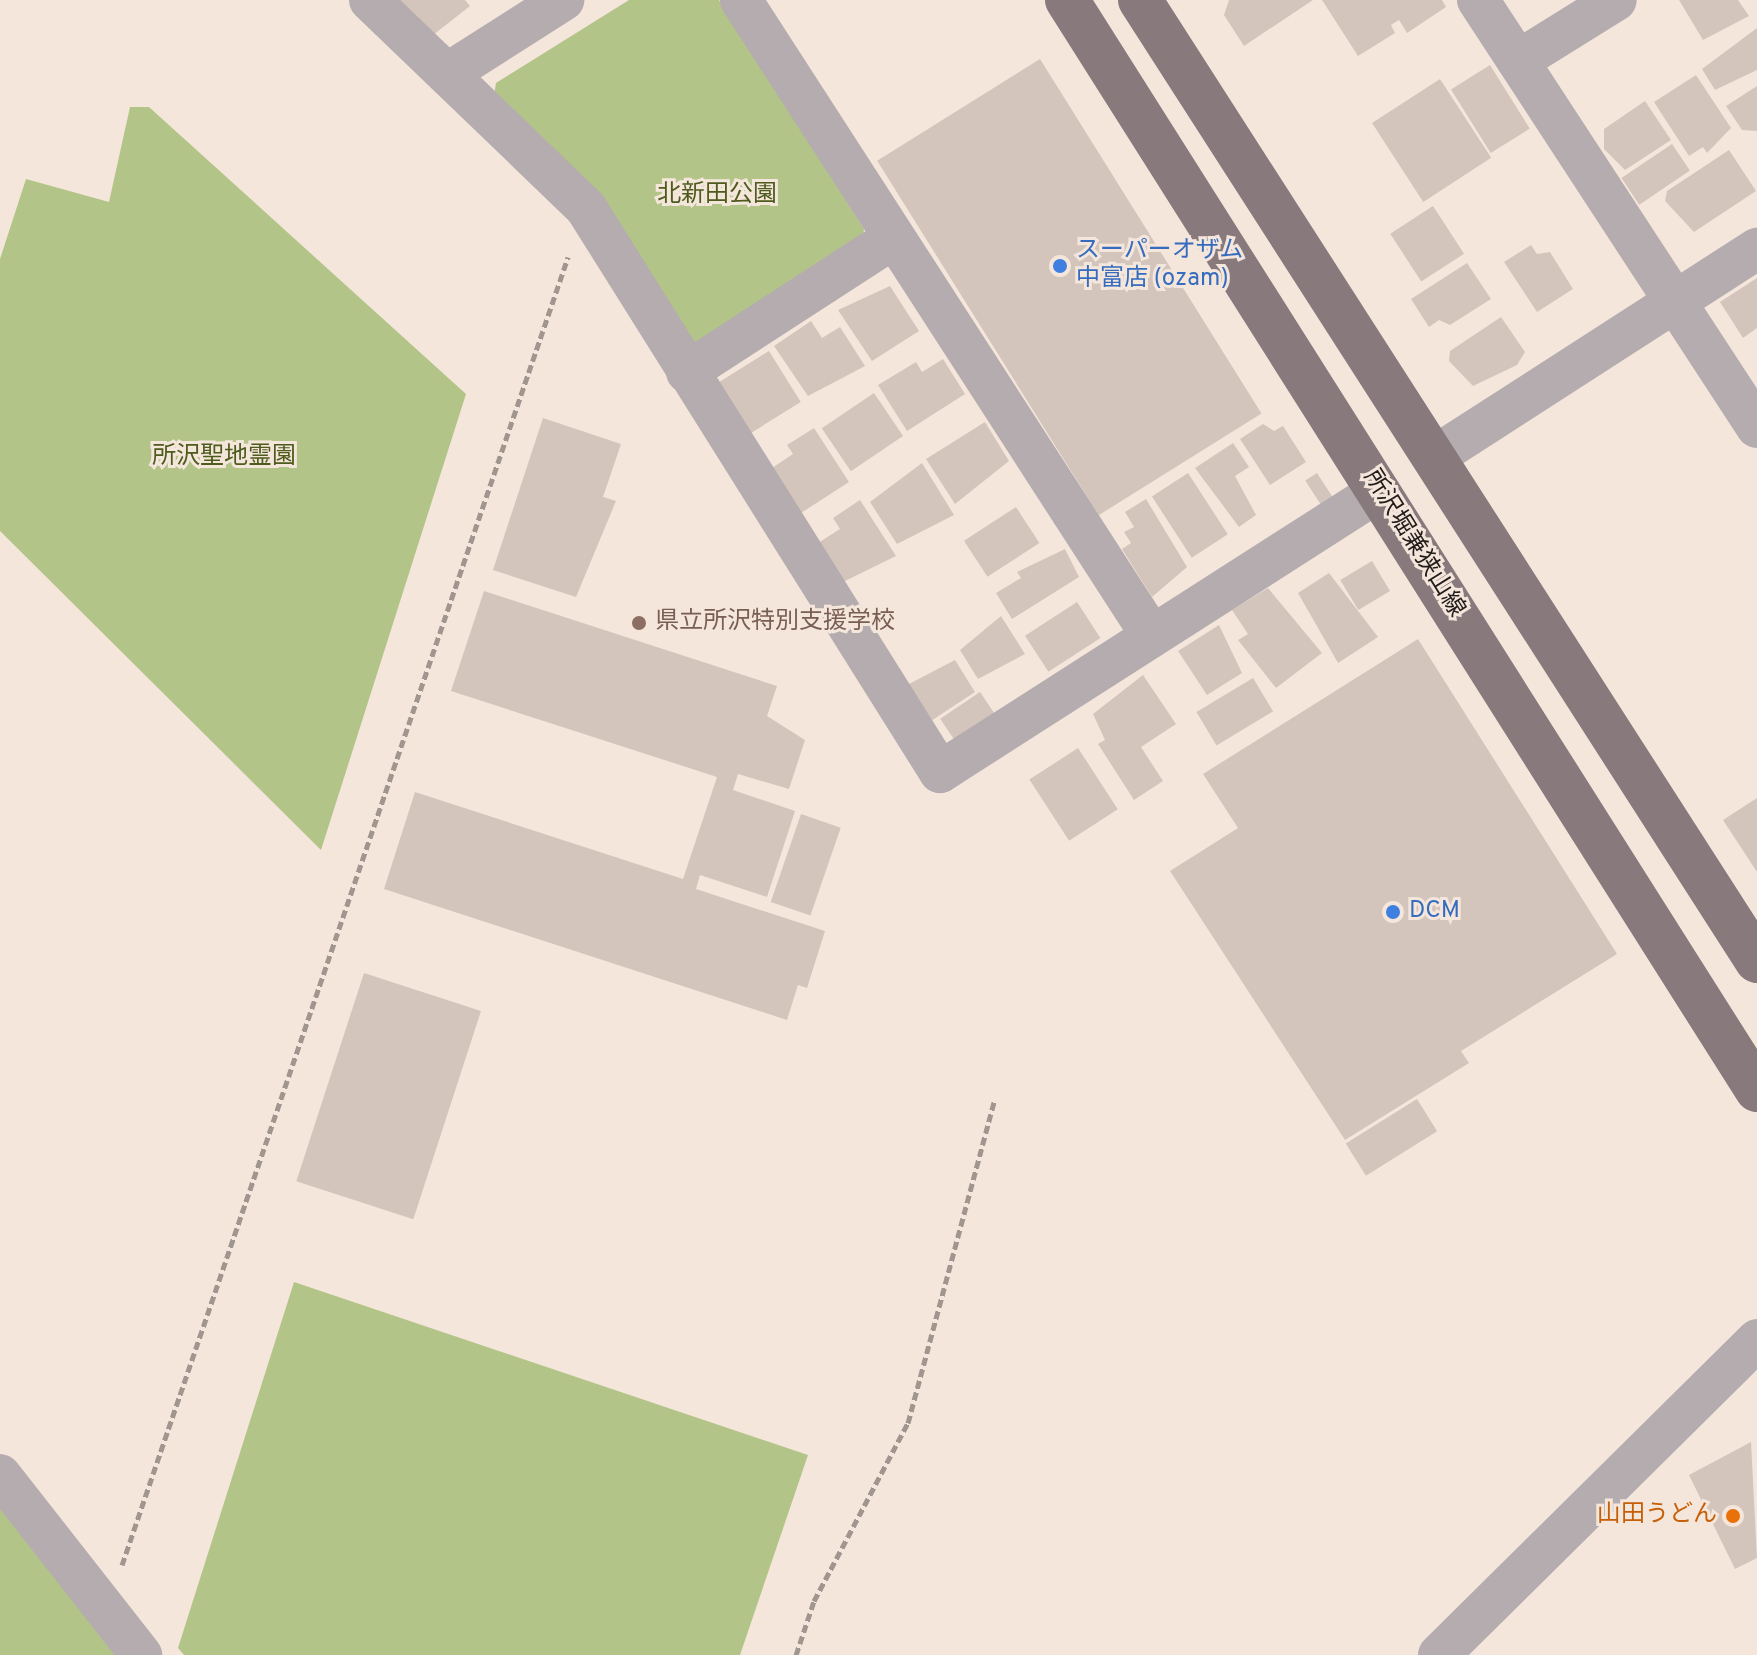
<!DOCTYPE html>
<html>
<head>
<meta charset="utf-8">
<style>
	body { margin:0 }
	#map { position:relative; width:1757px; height:1655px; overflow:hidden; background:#f5e6dc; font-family:Overpass,"Noto Sans JP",sans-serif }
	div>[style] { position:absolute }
	.green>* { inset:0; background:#b3c488 }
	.building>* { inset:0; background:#d4c5bc; transform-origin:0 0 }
	.path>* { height:5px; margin-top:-2.5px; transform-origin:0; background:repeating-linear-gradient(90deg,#a1968f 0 8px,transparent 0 12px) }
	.minor>* { height:42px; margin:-21px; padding:0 21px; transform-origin:21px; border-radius:21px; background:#b4acae }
	.major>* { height:44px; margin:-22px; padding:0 22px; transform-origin:22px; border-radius:22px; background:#87797c }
	.dots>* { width:22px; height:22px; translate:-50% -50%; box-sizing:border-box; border:4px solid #f5e6dc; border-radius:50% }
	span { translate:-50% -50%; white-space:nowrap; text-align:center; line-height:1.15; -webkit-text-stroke:6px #f5e6dc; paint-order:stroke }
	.park-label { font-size:24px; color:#4d5b1c }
	.shop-label { font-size:24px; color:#366cbe }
	.left { translate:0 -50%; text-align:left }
	.street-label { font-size:24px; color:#211c19 }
	.education-label { font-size:24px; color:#785e54 }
	.food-label { font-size:24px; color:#c56008 }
	.right { translate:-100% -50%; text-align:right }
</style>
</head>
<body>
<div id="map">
	<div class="green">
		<div style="clip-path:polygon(629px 0,719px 0,864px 229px,862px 247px,700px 350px,493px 101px,496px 83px)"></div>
		<div style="clip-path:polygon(130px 107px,149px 107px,466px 394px,321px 850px,0 531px,0 259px,26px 179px,109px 202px)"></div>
		<div style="clip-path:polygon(294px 1282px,808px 1455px,740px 1655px,184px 1655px,178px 1648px)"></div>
		<div style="clip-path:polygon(0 1506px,115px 1655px,0 1655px)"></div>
	</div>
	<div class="building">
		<div style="clip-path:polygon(396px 0,465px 0,470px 6px,428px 39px)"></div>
		<div style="clip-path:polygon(1229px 0,1313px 0,1244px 46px,1224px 15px)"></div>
		<div style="clip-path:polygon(1322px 0,1442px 0,1446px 7px,1407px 33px,1399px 20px,1391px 25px,1395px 33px,1358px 56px)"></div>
		<div style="clip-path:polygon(1679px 0,1738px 0,1749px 16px,1703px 40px)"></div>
		<div style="clip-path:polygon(1757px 28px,1757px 70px,1715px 90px,1702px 69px)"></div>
		<div style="left:1040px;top:59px;width:418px;height:192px;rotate:58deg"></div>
		<div style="left:1490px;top:65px;width:75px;height:46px;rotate:58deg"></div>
		<div style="clip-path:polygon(1696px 75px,1731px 128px,1707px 153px,1703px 147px,1689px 156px,1654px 102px)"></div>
		<div style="left:1440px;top:79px;width:94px;height:81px;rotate:57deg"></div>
		<div style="clip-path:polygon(1757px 86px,1757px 131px,1742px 130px,1726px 106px)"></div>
		<div style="clip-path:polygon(1645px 101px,1671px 140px,1625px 170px,1604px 149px,1604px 129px)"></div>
		<div style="left:1672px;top:144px;width:32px;height:61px;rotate:56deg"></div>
		<div style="clip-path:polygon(1729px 150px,1756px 191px,1694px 232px,1665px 201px,1667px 191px)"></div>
		<div style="left:1433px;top:206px;width:57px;height:51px;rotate:57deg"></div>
		<div style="clip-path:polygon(1531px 245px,1537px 254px,1550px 252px,1573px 289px,1537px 312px,1504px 262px)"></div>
		<div style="clip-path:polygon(1467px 263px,1491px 299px,1450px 325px,1439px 320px,1429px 327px,1411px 299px)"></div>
		<div style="clip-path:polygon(1757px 278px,1757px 328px,1743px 338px,1720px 302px)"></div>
		<div style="clip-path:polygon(890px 286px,919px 331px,872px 361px,838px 310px)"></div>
		<div style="clip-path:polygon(1501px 317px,1525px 352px,1517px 365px,1473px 386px,1449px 361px,1450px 351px)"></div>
		<div style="clip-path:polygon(811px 321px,822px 338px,840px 327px,865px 366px,808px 396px,774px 346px)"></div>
		<div style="left:769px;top:351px;width:60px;height:61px;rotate:58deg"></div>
		<div style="clip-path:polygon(943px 359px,965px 394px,907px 431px,878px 385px,916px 362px,922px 372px)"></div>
		<div style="left:874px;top:393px;width:52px;height:63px;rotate:56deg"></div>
		<div style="clip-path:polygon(543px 418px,621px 444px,603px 497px,616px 501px,576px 597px,493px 570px)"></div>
		<div style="clip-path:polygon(985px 422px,1009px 461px,955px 504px,926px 459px)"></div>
		<div style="clip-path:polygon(1263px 424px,1274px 431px,1283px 426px,1306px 462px,1270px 485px,1240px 439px)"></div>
		<div style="clip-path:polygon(814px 428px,849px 482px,801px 513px,772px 468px,793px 454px,787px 445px)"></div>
		<div style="clip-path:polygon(1233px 443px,1249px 467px,1235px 476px,1256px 515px,1239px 527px,1195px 468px)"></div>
		<div style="clip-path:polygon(922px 463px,954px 515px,897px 544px,870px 502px)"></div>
		<div style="left:1188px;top:473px;width:73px;height:43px;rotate:57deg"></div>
		<div style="left:1317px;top:473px;width:30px;height:14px;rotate:57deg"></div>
		<div style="clip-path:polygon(1146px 499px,1187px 567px,1152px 597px,1122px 549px,1131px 543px,1124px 532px,1134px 527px,1125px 512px)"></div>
		<div style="clip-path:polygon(860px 500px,896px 556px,843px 582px,818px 543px,840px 529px,833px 518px)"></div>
		<div style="left:1016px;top:507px;width:43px;height:62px;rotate:57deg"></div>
		<div style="clip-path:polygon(1065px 549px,1079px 577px,1012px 619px,996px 593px,1021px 578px,1017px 572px)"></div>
		<div style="left:1372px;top:561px;width:35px;height:37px;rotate:59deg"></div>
		<div style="clip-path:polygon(1329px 573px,1378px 637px,1338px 663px,1298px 593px)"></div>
		<div style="clip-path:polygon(1268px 588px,1322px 653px,1276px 688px,1238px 640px,1248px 634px,1232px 610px)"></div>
		<div style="clip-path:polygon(484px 591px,777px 686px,767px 716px,805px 740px,789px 789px,738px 774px,733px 790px,795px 811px,767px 897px,700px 875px,696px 889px,825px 931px,807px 988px,798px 985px,787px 1020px,384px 889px,415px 792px,683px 879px,717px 777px,451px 691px)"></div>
		<div style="left:1077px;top:602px;width:43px;height:62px;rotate:57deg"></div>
		<div style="clip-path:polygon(1001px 616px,1025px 654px,978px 679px,960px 650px)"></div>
		<div style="clip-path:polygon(1219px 625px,1242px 673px,1207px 695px,1178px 651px)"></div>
		<div style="clip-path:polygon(1418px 639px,1617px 954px,1461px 1051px,1469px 1063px,1345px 1140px,1170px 871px,1238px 828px,1203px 774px)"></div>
		<div style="clip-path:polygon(955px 660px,975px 692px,931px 721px,907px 685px)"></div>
		<div style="clip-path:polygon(1143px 675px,1176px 724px,1141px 747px,1163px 781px,1134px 800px,1098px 744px,1105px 740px,1093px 714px)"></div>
		<div style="left:1253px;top:678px;width:39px;height:66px;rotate:59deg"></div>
		<div style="left:980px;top:692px;width:29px;height:48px;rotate:56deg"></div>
		<div style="left:1078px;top:748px;width:73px;height:58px;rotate:57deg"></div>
		<div style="clip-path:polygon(1757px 798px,1757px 872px,1723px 820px)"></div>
		<div style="left:801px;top:814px;width:42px;height:93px;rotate:19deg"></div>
		<div style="left:364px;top:973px;width:123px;height:219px;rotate:18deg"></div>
		<div style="left:1417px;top:1099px;width:38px;height:84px;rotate:58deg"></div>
		<div style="clip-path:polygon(1751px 1442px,1757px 1558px,1735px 1569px,1689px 1475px)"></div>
	</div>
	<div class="path">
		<div style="left:122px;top:1565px;width:1382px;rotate:-71.17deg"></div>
		<div style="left:796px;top:1655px;width:57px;rotate:-71.6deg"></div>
		<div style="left:814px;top:1601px;width:201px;rotate:-62.2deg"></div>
		<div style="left:908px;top:1423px;width:333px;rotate:-75deg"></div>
	</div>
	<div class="minor">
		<div style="left:370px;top:0;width:300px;rotate:43.9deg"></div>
		<div style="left:586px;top:208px;width:666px;rotate:57.89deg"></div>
		<div style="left:940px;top:772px;width:521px;rotate:-32.62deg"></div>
		<div style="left:741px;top:0;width:757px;rotate:57.13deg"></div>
		<div style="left:1478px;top:0;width:510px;rotate:56.84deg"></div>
		<div style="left:1518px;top:61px;width:115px;rotate:-31.9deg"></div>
		<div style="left:447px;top:74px;width:138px;rotate:-32.5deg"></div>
		<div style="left:687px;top:372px;width:246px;rotate:-33deg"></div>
		<div style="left:1437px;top:455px;width:381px;rotate:-32.8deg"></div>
		<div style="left:0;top:1475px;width:229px;rotate:51.9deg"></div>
		<div style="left:1439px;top:1655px;width:448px;rotate:-44.7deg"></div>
	</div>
	<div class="major">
		<div style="left:1067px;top:0;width:1290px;rotate:57.67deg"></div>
		<div style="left:1140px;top:0;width:1142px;rotate:57.3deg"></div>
	</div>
	<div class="dots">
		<div style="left:1060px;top:266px;background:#3f7fe0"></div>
		<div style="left:639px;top:623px;background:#8d6e63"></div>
		<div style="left:1393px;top:912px;background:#3f7fe0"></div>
		<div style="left:1733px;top:1516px;background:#e8710a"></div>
	</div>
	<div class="park-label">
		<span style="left:717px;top:196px">北新田公園</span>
		<span style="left:224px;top:458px">所沢聖地霊園</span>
	</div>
	<div class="shop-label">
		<span class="left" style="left:1076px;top:266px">スーパーオザム<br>中富店 (ozam)</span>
		<span class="left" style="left:1409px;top:912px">DCM</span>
	</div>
	<div class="street-label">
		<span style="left:1413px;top:544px;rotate:58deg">所沢堀兼狭山線</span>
	</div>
	<div class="education-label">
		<span class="left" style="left:655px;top:623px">県立所沢特別支援学校</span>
	</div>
	<div class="food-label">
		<span class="right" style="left:1717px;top:1516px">山田うどん</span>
	</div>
</div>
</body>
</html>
